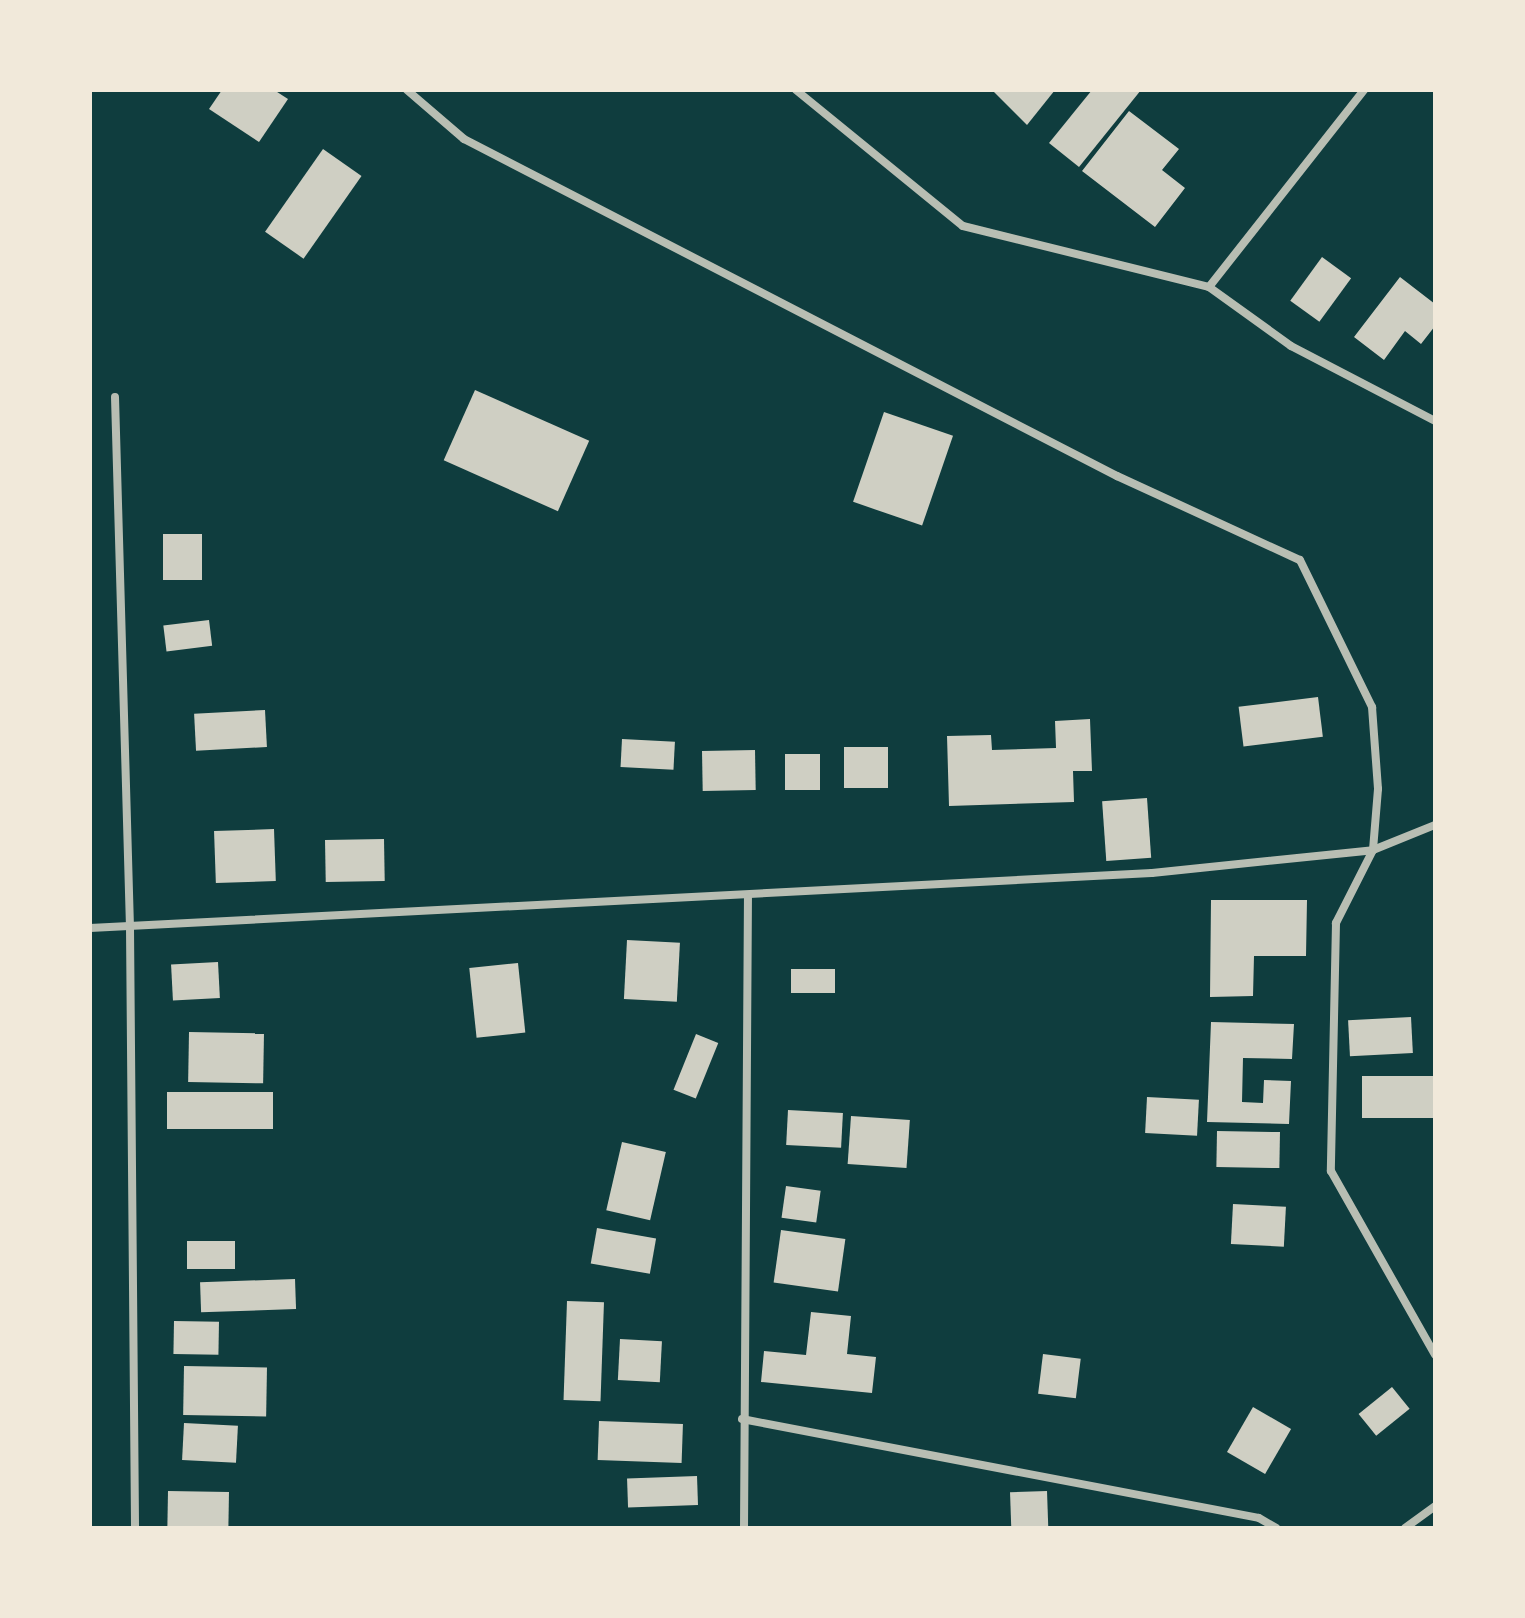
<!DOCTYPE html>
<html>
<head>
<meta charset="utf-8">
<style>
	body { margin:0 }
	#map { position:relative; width:1525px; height:1618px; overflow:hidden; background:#0f3d3e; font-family:"Fira Sans",sans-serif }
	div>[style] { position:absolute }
	.building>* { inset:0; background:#cfcfc3; transform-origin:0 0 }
	.minor>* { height:8px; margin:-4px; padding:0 4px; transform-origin:4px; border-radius:4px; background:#b8beb3 }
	span { translate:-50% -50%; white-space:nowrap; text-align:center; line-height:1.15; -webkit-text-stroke:8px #f1e9da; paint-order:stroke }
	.frame { position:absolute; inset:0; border:92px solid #f1e9da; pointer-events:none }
</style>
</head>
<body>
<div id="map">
	<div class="building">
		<div style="clip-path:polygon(222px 90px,274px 90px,288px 99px,259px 142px,209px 109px)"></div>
		<div style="clip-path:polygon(992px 90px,1055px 90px,1027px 125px)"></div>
		<div style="clip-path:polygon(1092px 90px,1141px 90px,1079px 167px,1049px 143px)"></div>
		<div style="clip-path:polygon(1129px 111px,1179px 149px,1162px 170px,1185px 188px,1155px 227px,1082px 171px)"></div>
		<div style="left:323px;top:149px;width:47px;height:101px;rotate:35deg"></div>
		<div style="left:1322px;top:257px;width:36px;height:54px;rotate:36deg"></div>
		<div style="clip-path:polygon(1400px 277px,1435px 304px,1435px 326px,1421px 344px,1405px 331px,1384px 360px,1354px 337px)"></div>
		<div style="left:475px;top:390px;width:125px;height:77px;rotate:24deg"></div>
		<div style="left:884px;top:412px;width:73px;height:95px;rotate:19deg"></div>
		<div style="left:163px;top:534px;width:39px;height:46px"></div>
		<div style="left:209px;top:620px;width:26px;height:46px;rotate:83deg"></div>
		<div style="left:1318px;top:697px;width:40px;height:80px;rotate:83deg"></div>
		<div style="left:265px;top:710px;width:37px;height:71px;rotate:87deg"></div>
		<div style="clip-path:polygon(1090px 719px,1092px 771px,1073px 771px,1074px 802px,949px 806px,947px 736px,991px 735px,992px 750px,1056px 748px,1055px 721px)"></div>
		<div style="left:622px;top:739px;width:53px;height:28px;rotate:3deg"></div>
		<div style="left:844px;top:747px;width:44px;height:41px"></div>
		<div style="left:755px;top:750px;width:40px;height:53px;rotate:89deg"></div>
		<div style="left:785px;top:754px;width:35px;height:36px"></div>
		<div style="left:1147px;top:798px;width:60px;height:45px;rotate:86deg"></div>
		<div style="left:274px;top:829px;width:52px;height:60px;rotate:88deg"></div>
		<div style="left:384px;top:839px;width:42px;height:59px;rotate:89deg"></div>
		<div style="clip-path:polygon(1211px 900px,1307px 900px,1306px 956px,1254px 956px,1253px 996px,1210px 997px)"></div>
		<div style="left:627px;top:940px;width:53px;height:59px;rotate:3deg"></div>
		<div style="left:218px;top:962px;width:36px;height:47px;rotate:87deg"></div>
		<div style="left:518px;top:963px;width:70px;height:49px;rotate:84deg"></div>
		<div style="left:835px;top:969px;width:24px;height:44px;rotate:90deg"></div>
		<div style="left:1411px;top:1017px;width:36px;height:63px;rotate:87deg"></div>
		<div style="clip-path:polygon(1211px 1022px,1294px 1024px,1292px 1059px,1243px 1058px,1242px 1102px,1263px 1103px,1264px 1080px,1291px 1081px,1289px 1124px,1207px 1122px)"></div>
		<div style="left:189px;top:1032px;width:75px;height:50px;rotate:1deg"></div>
		<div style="left:696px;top:1034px;width:24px;height:60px;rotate:22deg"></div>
		<div style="left:1435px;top:1076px;width:42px;height:73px;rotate:90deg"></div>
		<div style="left:273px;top:1092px;width:37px;height:106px;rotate:90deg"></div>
		<div style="left:1147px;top:1097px;width:52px;height:36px;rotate:3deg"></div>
		<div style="left:788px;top:1110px;width:55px;height:35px;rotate:3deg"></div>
		<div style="left:851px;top:1116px;width:59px;height:48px;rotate:4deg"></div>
		<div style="left:1217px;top:1131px;width:63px;height:36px;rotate:1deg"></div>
		<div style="left:622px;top:1142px;width:45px;height:70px;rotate:13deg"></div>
		<div style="left:786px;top:1186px;width:35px;height:32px;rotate:8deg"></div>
		<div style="left:1233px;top:1204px;width:53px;height:40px;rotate:3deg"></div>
		<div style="left:597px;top:1228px;width:60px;height:36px;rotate:10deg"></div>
		<div style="left:781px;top:1230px;width:65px;height:53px;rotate:8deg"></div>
		<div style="left:187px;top:1241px;width:48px;height:28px"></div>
		<div style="left:295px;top:1279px;width:30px;height:95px;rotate:88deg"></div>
		<div style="left:567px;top:1301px;width:37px;height:99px;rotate:2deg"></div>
		<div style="clip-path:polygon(811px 1312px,851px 1316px,847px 1354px,876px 1357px,872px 1393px,761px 1382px,764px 1351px,806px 1355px)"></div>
		<div style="left:174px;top:1321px;width:45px;height:33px;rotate:1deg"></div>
		<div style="left:620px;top:1339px;width:42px;height:41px;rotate:3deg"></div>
		<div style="left:1043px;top:1354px;width:38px;height:40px;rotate:7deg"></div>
		<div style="left:184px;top:1366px;width:83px;height:49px;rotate:1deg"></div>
		<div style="left:1392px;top:1387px;width:28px;height:43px;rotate:51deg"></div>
		<div style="left:1253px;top:1407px;width:44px;height:52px;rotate:30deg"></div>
		<div style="left:599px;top:1421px;width:84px;height:39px;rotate:2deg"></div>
		<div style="left:184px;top:1423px;width:54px;height:37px;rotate:3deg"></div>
		<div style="left:697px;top:1476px;width:29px;height:70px;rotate:88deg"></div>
		<div style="left:168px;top:1491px;width:61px;height:37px;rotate:1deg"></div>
		<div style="left:1047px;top:1491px;width:37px;height:37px;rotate:88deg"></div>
	</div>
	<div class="minor">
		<div style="left:407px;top:90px;width:75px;rotate:40.7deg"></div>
		<div style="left:464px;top:139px;width:735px;rotate:27.3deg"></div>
		<div style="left:1117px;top:476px;width:201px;rotate:24.7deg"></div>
		<div style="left:1300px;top:560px;width:164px;rotate:63.9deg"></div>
		<div style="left:1372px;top:707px;width:82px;rotate:85.8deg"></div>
		<div style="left:1378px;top:789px;width:61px;rotate:94.7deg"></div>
		<div style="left:1373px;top:850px;width:82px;rotate:116.9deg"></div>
		<div style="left:1336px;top:923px;width:248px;rotate:91.2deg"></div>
		<div style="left:1331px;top:1171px;width:211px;rotate:60.5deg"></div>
		<div style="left:796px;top:90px;width:215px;rotate:39.2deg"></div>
		<div style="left:963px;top:226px;width:253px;rotate:13.9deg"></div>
		<div style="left:1209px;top:287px;width:101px;rotate:35.7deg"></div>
		<div style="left:1291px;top:346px;width:162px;rotate:27.5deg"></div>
		<div style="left:1209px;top:287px;width:251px;rotate:-51.8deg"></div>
		<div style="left:115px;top:397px;width:531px;rotate:88.38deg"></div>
		<div style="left:130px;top:928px;width:600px;rotate:89.52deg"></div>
		<div style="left:90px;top:928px;width:1063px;rotate:-2.96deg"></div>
		<div style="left:1152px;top:873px;width:222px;rotate:-5.9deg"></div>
		<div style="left:1373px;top:850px;width:67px;rotate:-22deg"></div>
		<div style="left:742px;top:1419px;width:526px;rotate:10.84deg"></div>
		<div style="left:1259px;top:1518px;width:20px;rotate:30deg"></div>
		<div style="left:744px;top:1528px;width:633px;rotate:-89.64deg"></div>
		<div style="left:1405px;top:1528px;width:37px;rotate:-36deg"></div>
	</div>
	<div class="frame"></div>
</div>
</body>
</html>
